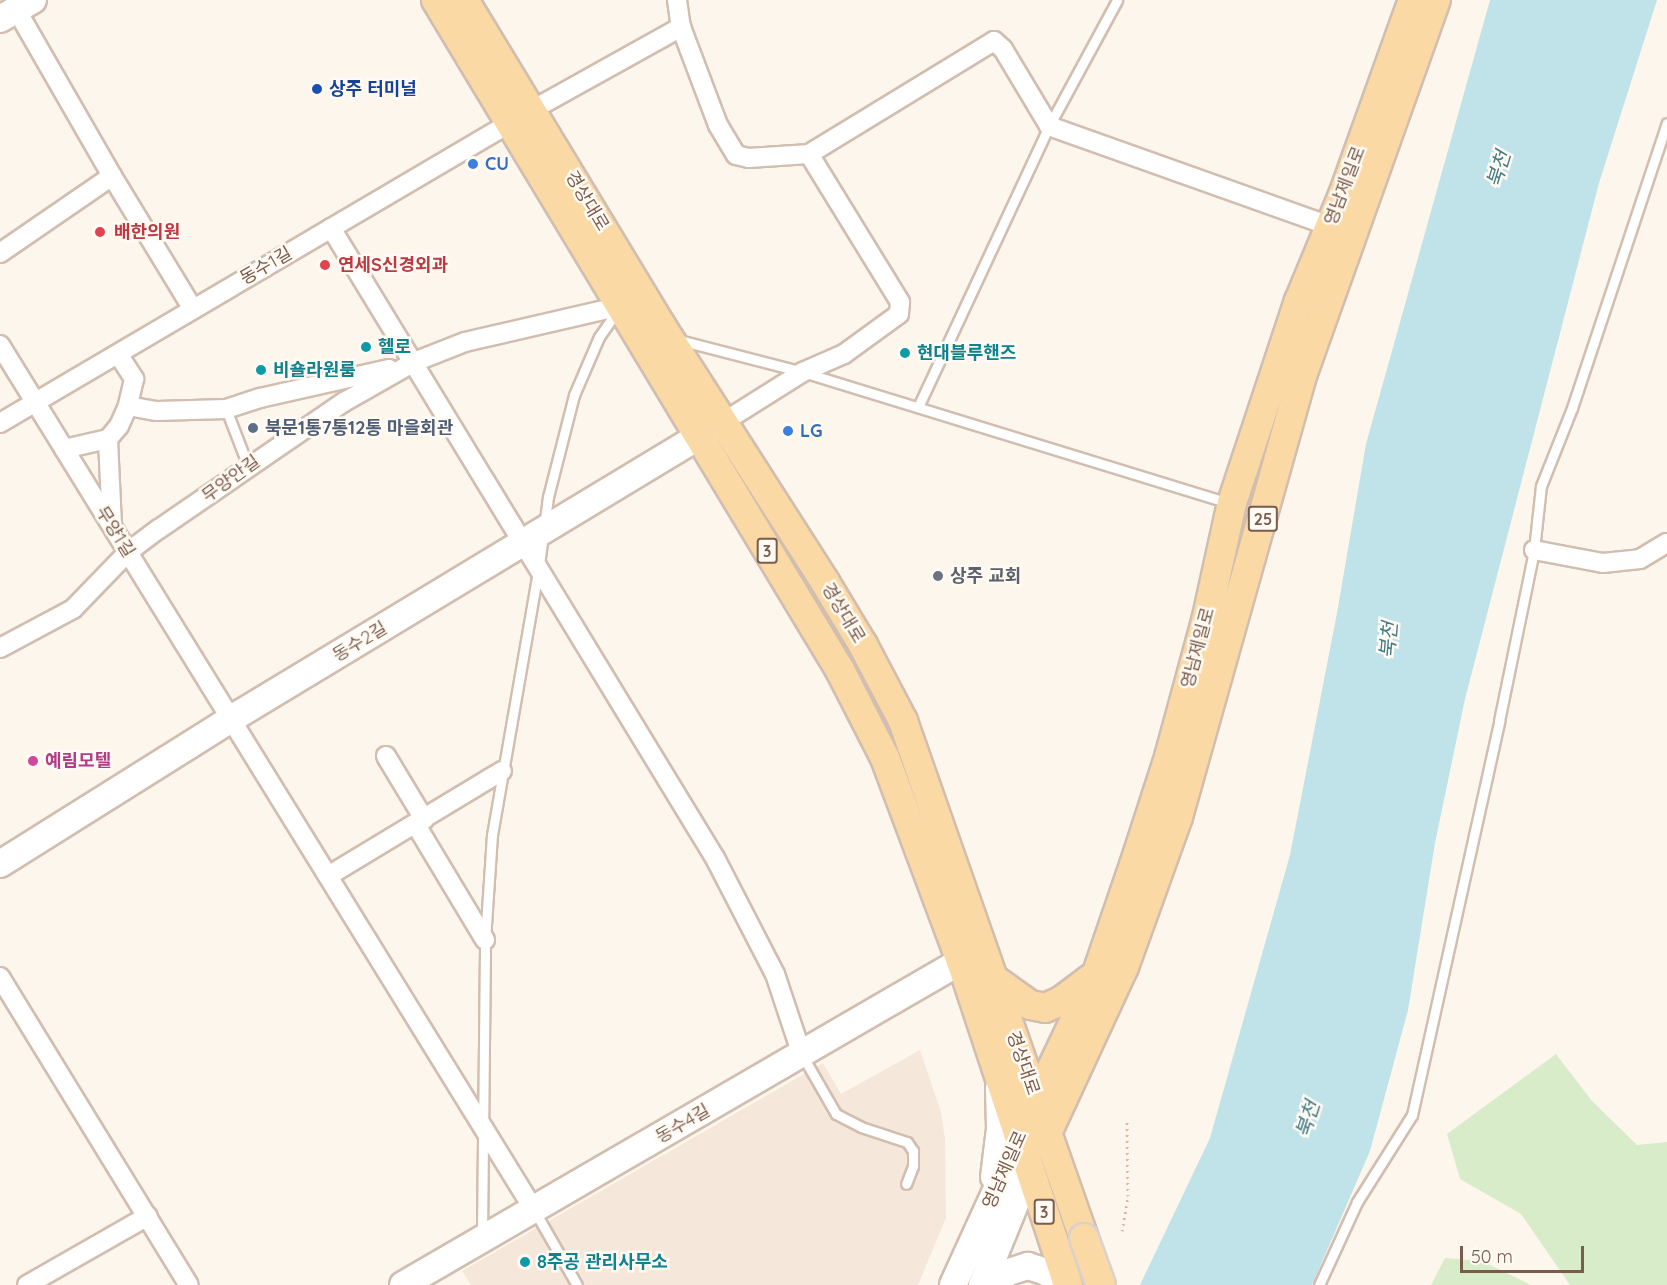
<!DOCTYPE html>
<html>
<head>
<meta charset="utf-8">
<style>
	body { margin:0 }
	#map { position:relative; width:1667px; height:1285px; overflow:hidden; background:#fdf6ec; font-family:Quicksand,"Noto Sans KR",sans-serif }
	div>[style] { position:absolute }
	.residential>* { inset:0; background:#f5e8da }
	.green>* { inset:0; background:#d8ecc9 }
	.water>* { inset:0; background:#bfe3e8 }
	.path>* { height:3px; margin-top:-1.5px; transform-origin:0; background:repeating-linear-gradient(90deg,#d9b8a5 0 1.5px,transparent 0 6px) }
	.roads { filter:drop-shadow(2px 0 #d1beb0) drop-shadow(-2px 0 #d1beb0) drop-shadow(0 2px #d1beb0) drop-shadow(0 -2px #d1beb0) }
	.lane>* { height:9px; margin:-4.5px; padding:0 4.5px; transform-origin:4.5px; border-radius:4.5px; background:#fff }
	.street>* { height:18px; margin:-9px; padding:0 9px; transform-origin:9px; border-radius:9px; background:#fff }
	.secondary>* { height:26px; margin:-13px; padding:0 13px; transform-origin:13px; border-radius:13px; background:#fff }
	.primary>* { height:28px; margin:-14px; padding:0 14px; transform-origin:14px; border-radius:14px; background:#fbd9a5 }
	.bridges { filter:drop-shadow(2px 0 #dad1cd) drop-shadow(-2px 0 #dad1cd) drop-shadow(0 2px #dad1cd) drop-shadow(0 -2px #dad1cd) }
	.primary-bridge>* { height:28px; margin:-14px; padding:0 14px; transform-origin:14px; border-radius:14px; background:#fbd9a5 }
	.dots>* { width:16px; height:16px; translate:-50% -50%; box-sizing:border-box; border:3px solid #fffaf3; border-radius:50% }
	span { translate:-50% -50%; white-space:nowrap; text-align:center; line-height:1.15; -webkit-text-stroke:5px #fffaf3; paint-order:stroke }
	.shield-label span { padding:2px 4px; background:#fffaf3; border:2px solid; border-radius:4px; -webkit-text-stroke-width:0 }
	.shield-label { font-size:16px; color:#7a5c4d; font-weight:700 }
	.transit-label { font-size:18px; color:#164399; font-weight:700 }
	.left { translate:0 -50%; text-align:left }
	.shop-label { font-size:18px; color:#366cbe; font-weight:700 }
	.street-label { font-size:18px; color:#7a5c4d }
	.health-label { font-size:18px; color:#be3a42; font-weight:700 }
	.culture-label { font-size:18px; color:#0d838f; font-weight:700 }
	.service-label { font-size:18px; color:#4e5e75; font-weight:700 }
	.worship-label { font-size:18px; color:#5b616d; font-weight:700 }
	.hotel-label { font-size:18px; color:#b23c85; font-weight:700 }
	.water-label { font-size:20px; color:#437c86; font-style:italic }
	.scale { position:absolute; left:1460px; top:1246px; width:124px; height:27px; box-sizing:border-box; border:3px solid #7a5c4d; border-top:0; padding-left:8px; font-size:18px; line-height:21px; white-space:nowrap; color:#7a5c4d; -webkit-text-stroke:4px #fffaf3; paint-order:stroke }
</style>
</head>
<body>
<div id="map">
	<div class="residential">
		<div style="clip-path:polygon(920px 1050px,941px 1112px,945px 1139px,946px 1218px,918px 1285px,471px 1285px,462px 1271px,823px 1063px,841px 1094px)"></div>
	</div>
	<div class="green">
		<div style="clip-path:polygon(1556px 1054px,1592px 1101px,1637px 1145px,1667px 1142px,1667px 1285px,1570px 1285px,1521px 1214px,1460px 1179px,1447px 1134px)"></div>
		<div style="clip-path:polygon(1445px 1258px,1482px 1261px,1531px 1285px,1431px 1285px)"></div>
	</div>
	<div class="water">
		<div style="clip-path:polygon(1490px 0,1657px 0,1599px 183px,1465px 699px,1435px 843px,1408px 1010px,1370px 1151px,1312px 1285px,1140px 1285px,1210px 1138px,1290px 855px,1337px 613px,1366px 444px)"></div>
	</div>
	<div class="path">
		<div style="left:1122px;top:1231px;width:36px;rotate:-80deg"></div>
		<div style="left:1128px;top:1196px;width:77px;rotate:-90.7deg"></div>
	</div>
	<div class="roads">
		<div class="lane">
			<div style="left:679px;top:340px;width:128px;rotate:14.5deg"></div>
			<div style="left:803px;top:372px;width:447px;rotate:17.1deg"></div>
			<div style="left:918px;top:407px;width:310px;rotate:-65deg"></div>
			<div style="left:1049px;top:126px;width:143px;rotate:-61.6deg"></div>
			<div style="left:226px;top:409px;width:61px;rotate:68.9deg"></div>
			<div style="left:802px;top:1055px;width:68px;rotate:60deg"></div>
			<div style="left:836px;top:1114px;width:28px;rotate:27deg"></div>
			<div style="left:861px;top:1127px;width:48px;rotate:18.1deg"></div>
			<div style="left:907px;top:1142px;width:11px;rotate:56deg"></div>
			<div style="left:913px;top:1151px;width:15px;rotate:90deg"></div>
			<div style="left:913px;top:1166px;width:19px;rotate:111deg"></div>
			<div style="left:534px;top:1210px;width:86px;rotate:60.2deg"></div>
			<div style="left:482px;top:1235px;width:295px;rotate:-89.4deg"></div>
			<div style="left:485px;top:940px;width:105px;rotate:-86.2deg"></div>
			<div style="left:492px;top:835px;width:274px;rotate:-80.1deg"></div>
			<div style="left:539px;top:565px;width:69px;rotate:-82.5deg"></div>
			<div style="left:548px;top:497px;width:105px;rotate:-75.7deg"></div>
			<div style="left:574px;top:395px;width:63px;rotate:-66.7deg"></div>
			<div style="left:599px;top:337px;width:32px;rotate:-55deg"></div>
			<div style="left:1319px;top:1285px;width:91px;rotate:-65.4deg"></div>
			<div style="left:1357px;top:1202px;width:103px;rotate:-57.7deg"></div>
			<div style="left:1412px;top:1115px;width:403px;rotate:-77.5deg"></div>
			<div style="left:1499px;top:721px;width:175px;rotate:-78.4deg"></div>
			<div style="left:1534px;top:550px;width:64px;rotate:-83.8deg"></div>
			<div style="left:1541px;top:486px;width:84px;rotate:-68.3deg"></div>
			<div style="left:1572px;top:408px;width:300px;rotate:-71.6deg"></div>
		</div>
		<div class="street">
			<div style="left:677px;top:0;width:27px;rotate:82deg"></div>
			<div style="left:681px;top:27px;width:105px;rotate:69.3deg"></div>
			<div style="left:718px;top:125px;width:35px;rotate:59deg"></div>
			<div style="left:736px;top:155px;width:13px;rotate:13deg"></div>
			<div style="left:749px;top:158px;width:60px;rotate:-3.8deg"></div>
			<div style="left:809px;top:154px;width:174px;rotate:58.4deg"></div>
			<div style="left:900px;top:302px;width:12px;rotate:95deg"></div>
			<div style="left:899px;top:314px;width:68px;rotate:144deg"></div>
			<div style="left:844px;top:354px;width:45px;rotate:156.3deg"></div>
			<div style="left:803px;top:372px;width:96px;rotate:147.8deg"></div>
			<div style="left:16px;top:9px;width:193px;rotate:60.1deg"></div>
			<div style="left:112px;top:176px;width:156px;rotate:58.7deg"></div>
			<div style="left:809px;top:154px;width:217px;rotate:-31.4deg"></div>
			<div style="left:994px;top:41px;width:12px;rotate:42deg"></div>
			<div style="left:1003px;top:49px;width:90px;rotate:59.1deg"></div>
			<div style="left:1049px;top:126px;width:298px;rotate:19.6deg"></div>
			<div style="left:331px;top:228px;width:738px;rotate:58.64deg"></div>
			<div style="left:715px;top:858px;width:131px;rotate:62.7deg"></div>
			<div style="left:775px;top:974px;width:85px;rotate:71.6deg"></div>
			<div style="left:0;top:253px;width:136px;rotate:-34.5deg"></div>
			<div style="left:0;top:345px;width:1017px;rotate:58.31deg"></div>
			<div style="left:118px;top:354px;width:30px;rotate:57deg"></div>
			<div style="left:134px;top:379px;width:28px;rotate:103deg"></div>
			<div style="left:128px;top:406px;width:29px;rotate:10deg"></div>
			<div style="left:157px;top:411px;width:69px;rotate:-1.7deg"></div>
			<div style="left:226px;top:409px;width:36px;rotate:-18deg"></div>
			<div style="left:260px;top:398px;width:132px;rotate:-12.7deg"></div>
			<div style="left:0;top:423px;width:617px;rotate:-30.47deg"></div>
			<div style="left:532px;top:110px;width:171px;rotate:-29.1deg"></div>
			<div style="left:64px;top:449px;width:45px;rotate:-12.8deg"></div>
			<div style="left:112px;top:525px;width:86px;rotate:-92.7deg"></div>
			<div style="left:108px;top:439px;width:17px;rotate:-50deg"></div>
			<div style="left:119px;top:426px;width:22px;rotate:-66deg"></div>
			<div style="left:1534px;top:550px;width:70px;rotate:10.7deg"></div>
			<div style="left:1603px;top:563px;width:37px;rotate:-6deg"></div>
			<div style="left:1640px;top:559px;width:31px;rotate:-31deg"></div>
			<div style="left:0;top:648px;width:83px;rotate:-28.1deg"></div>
			<div style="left:73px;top:609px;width:79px;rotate:-46deg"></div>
			<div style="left:128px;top:552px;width:39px;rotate:-37deg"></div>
			<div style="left:159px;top:529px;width:224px;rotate:-34.5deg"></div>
			<div style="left:344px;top:402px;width:81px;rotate:-29.7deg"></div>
			<div style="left:414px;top:362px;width:55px;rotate:-21.4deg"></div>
			<div style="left:465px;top:342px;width:160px;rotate:-13deg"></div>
			<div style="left:386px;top:756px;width:74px;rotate:58.9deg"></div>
			<div style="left:416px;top:825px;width:134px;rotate:59deg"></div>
			<div style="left:328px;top:876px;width:203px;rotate:-31.1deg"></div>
			<div style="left:0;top:977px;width:361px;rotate:58.5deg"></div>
			<div style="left:27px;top:1285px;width:139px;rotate:-29.7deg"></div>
		</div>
		<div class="secondary">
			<div style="left:0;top:19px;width:38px;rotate:-30deg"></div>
			<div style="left:0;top:864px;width:273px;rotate:-32.1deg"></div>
			<div style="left:231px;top:719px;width:567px;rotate:-31.14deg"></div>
			<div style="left:994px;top:1177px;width:48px;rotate:-82.9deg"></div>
			<div style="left:1000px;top:1129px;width:41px;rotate:-91.4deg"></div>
			<div style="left:403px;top:1285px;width:645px;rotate:-30.14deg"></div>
			<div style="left:953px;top:1285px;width:159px;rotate:-65.5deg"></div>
			<div style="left:982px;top:1285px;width:124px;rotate:-67.8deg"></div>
			<div style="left:997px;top:1285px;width:15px;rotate:-53deg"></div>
			<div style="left:1006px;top:1273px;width:23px;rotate:-18deg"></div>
			<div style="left:1028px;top:1266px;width:22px;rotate:18deg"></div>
			<div style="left:1049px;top:1273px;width:15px;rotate:53deg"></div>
		</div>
		<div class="primary">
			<div style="left:436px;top:0;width:782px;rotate:58.91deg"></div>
			<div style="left:840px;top:670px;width:99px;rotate:62.9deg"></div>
			<div style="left:885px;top:758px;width:217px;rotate:69.5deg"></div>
			<div style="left:961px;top:961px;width:341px;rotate:71.7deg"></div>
			<div style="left:464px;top:0;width:395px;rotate:58.8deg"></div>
			<div style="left:669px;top:338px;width:290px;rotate:57.4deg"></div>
			<div style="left:825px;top:582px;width:74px;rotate:58.9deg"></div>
			<div style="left:863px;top:645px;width:86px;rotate:62.2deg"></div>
			<div style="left:903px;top:721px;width:548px;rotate:70.71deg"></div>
			<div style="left:995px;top:980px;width:43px;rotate:35.5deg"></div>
			<div style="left:1030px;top:1005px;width:15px;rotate:11deg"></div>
			<div style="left:1045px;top:1008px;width:17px;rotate:-24deg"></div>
			<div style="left:1061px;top:1001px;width:38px;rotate:-37deg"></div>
			<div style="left:1032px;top:1110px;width:152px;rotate:-64.6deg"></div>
			<div style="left:1097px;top:973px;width:114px;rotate:-71.1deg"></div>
			<div style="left:1134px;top:865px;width:114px;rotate:-72deg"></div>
			<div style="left:1169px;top:757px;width:141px;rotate:-74.8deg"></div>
			<div style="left:1206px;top:621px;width:121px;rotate:-77.6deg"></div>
			<div style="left:1232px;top:503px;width:213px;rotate:-71.7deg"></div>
			<div style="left:1299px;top:301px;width:115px;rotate:-67.5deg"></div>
			<div style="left:1343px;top:195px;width:207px;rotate:-70.3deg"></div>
			<div style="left:1043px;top:1142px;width:193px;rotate:-65.2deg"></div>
			<div style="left:1124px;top:967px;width:159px;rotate:-70.2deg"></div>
			<div style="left:1178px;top:817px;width:461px;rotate:-74.3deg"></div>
			<div style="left:1303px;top:373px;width:396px;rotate:-70.4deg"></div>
		</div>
	</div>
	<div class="bridges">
		<div class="primary-bridge">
			<div style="left:1084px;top:1238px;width:50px;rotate:70.1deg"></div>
		</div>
	</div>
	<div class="dots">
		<div style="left:317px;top:89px;background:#1a4fb4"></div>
		<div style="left:473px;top:164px;background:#3f7fe0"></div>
		<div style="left:100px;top:232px;background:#e0444e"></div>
		<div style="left:325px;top:265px;background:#e0444e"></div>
		<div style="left:366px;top:347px;background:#0f9aa8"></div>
		<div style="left:905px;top:353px;background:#0f9aa8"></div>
		<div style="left:261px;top:370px;background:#0f9aa8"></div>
		<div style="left:253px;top:428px;background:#5c6f8a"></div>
		<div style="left:788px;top:431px;background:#3f7fe0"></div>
		<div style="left:938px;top:576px;background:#6b7280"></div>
		<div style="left:33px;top:761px;background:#d1479c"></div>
		<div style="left:525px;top:1262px;background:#0f9aa8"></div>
	</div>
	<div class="shield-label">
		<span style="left:1263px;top:519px">25</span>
		<span style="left:767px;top:551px">3</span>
		<span style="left:1044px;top:1212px">3</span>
	</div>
	<div class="transit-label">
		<span class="left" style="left:329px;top:89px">상주 터미널</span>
	</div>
	<div class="shop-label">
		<span class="left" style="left:485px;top:164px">CU</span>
		<span class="left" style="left:800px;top:431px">LG</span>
	</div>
	<div class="street-label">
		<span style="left:1345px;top:186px;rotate:-69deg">영남제일로</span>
		<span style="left:587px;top:201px;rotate:59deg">경상대로</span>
		<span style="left:266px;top:266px;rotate:-30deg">동수1길</span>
		<span style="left:231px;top:479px;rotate:-36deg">무양안길</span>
		<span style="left:115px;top:532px;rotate:58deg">무양1길</span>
		<span style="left:843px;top:613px;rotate:59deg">경상대로</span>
		<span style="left:360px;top:642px;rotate:-31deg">동수2길</span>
		<span style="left:1198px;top:648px;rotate:-75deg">영남제일로</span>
		<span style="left:1023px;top:1063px;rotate:71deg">경상대로</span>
		<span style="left:683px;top:1124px;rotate:-30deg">동수4길</span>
		<span style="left:1005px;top:1170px;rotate:-66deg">영남제일로</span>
	</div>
	<div class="health-label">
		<span class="left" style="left:114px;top:232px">배한의원</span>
		<span class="left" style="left:338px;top:265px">연세S신경외과</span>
	</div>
	<div class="culture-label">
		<span class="left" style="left:378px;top:347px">헬로</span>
		<span class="left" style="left:917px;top:353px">현대블루핸즈</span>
		<span class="left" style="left:273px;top:370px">비숄라원룸</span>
		<span class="left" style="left:537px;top:1262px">8주공 관리사무소</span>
	</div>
	<div class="service-label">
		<span class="left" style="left:265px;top:428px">북문1통7통12통 마을회관</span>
	</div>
	<div class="worship-label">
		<span class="left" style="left:950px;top:576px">상주 교회</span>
	</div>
	<div class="hotel-label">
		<span class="left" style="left:45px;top:761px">예림모텔</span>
	</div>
	<div class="water-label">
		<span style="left:1498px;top:169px;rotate:-73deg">북천</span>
		<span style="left:1388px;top:640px;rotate:-85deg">북천</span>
		<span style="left:1307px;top:1119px;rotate:-72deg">북천</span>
	</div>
	<div class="scale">50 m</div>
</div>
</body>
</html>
